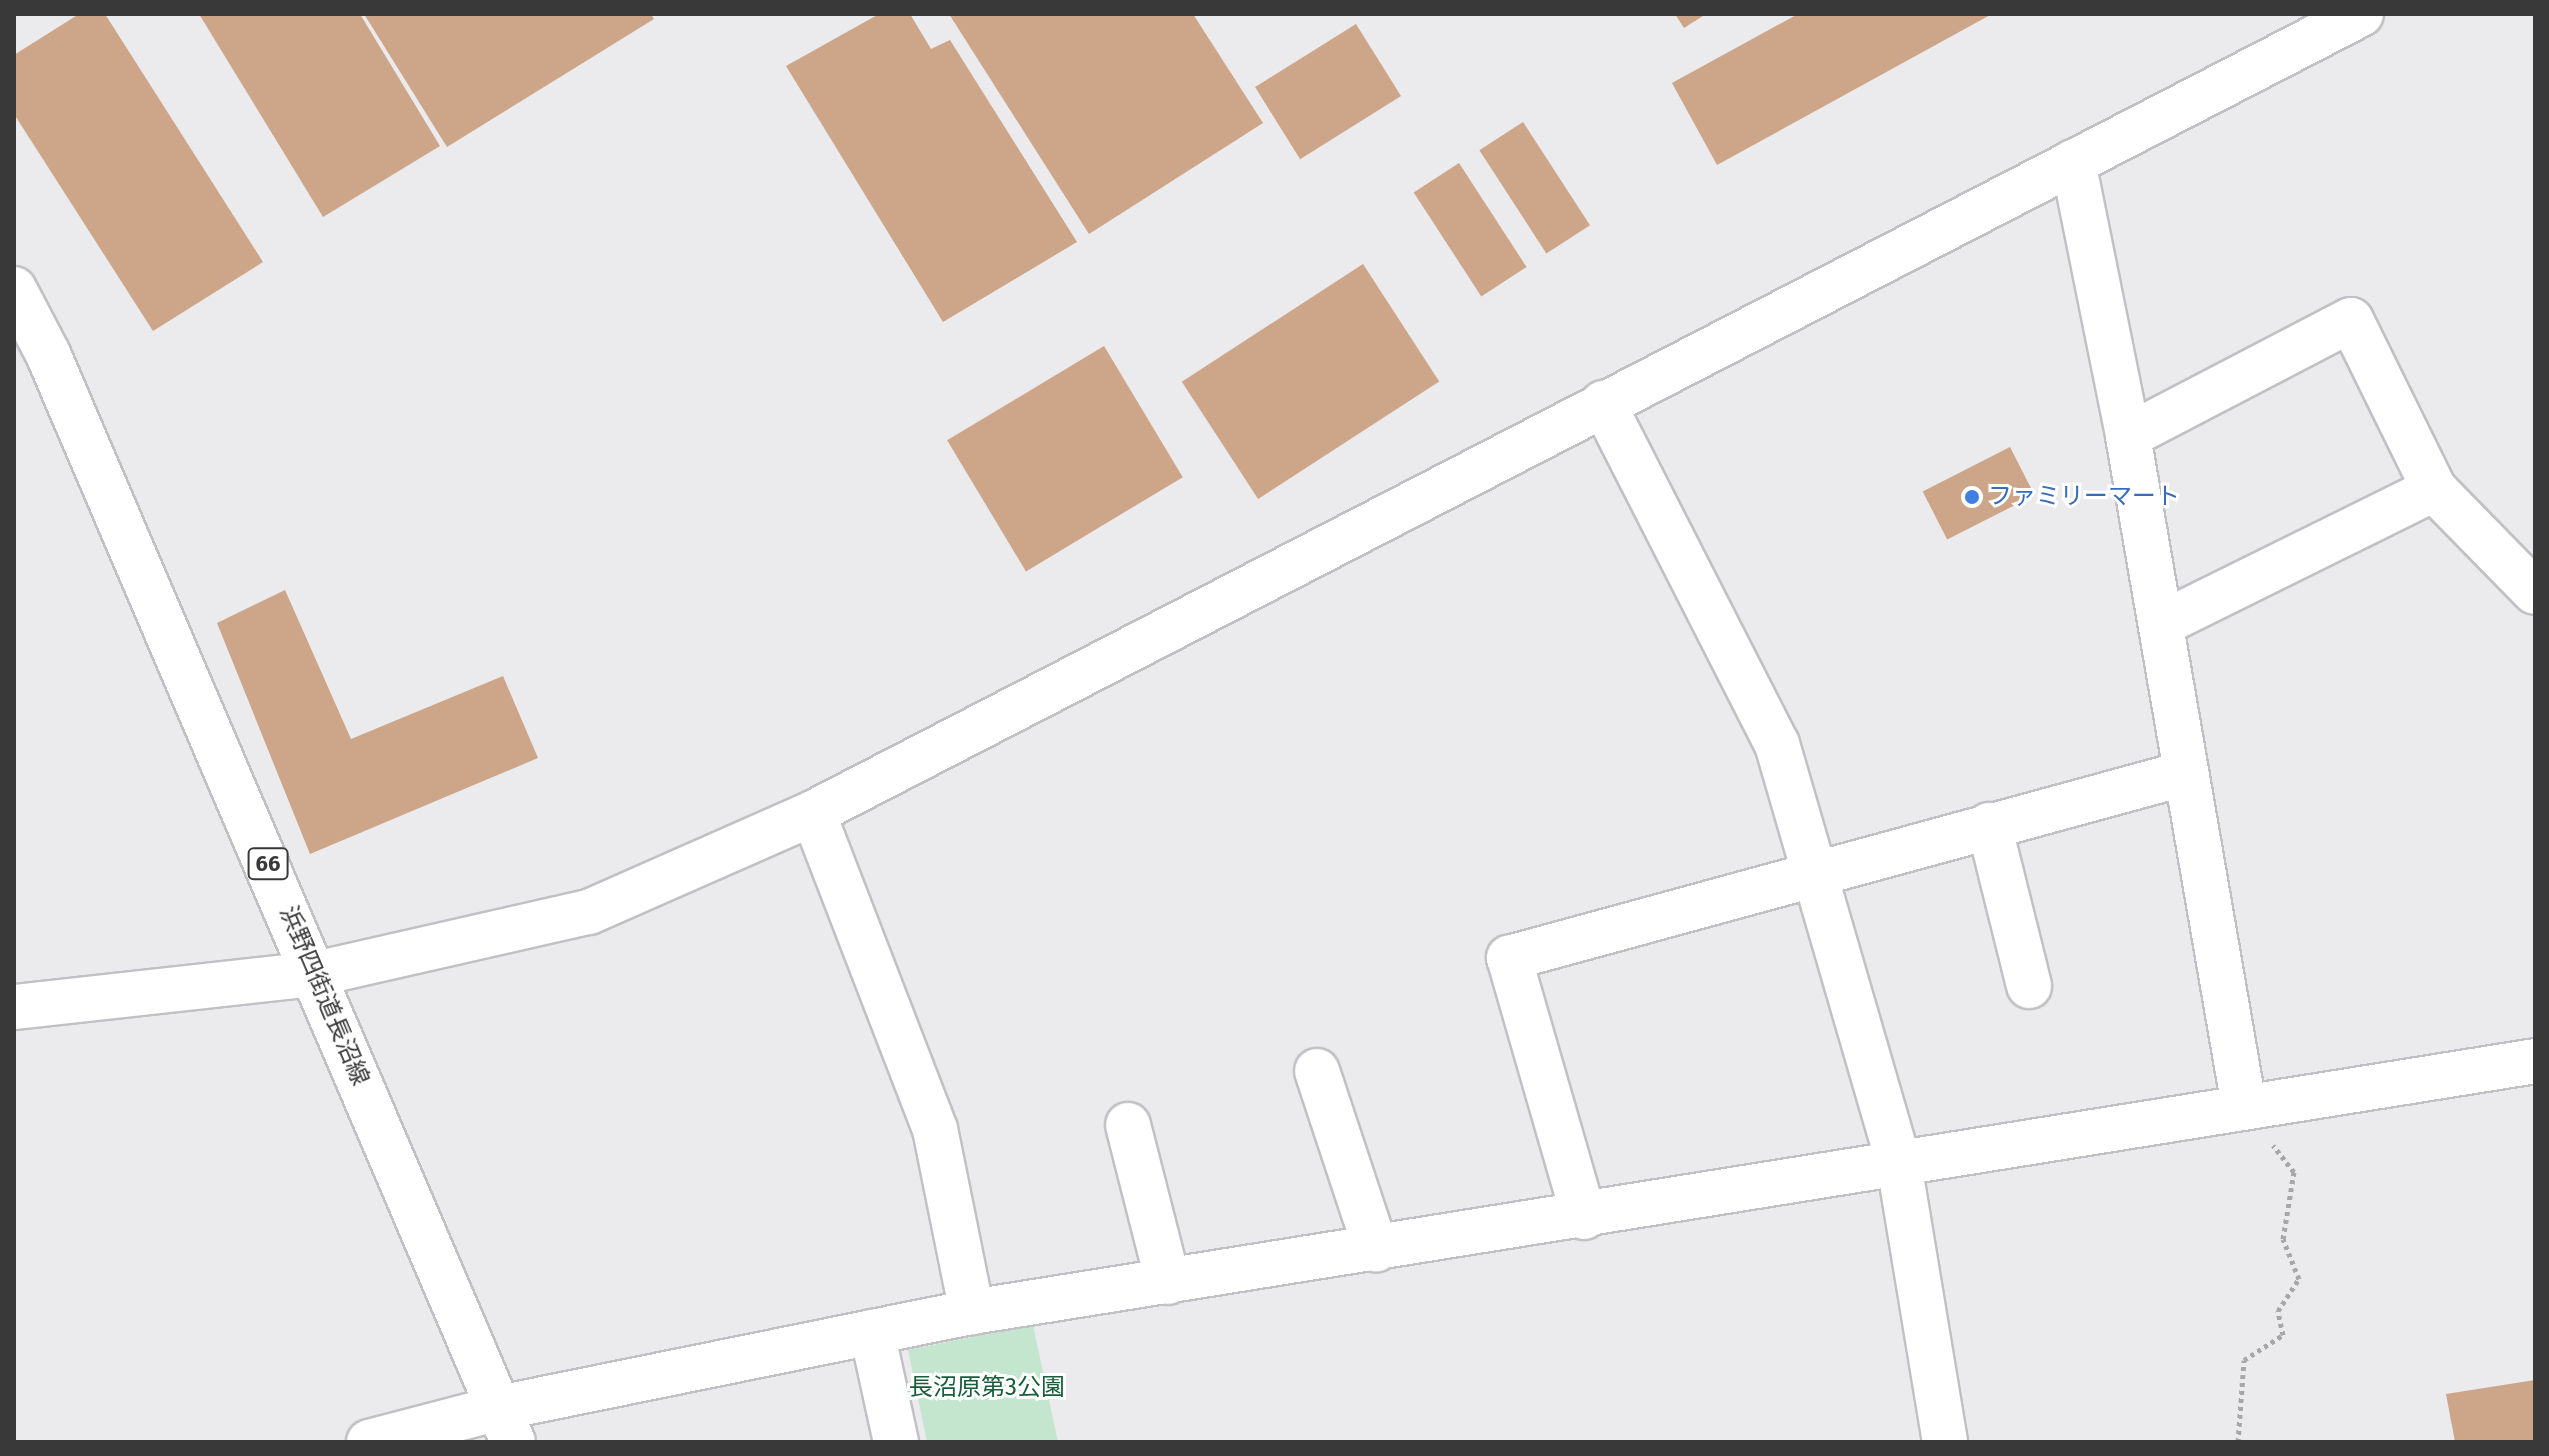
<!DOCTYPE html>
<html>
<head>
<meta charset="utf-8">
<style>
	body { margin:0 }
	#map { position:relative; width:2549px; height:1456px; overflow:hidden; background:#ebeaed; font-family:"Fira Sans","Noto Sans JP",sans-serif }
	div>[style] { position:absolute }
	.green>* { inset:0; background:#c4e6cf }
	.building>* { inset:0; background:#cda589; transform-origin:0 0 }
	.path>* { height:5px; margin-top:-2.5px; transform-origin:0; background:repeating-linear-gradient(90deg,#a7a6a9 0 4px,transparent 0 8px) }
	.roads { filter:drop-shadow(2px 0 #c1c0c4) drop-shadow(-2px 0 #c1c0c4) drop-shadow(0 2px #c1c0c4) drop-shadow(0 -2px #c1c0c4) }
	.minor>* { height:44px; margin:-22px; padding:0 22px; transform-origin:22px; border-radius:22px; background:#fff }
	.major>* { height:44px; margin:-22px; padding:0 22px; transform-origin:22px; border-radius:22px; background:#fff }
	.dots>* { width:22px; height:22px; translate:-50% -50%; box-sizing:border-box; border:4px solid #fff; border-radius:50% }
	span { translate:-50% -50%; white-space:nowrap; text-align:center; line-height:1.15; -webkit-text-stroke:6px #fff; paint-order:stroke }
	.shield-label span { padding:2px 6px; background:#fff; border:2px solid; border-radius:6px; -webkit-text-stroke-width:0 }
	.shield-label { font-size:22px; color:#39393a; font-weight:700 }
	.shop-label { font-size:24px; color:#366cbe }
	.left { translate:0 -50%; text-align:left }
	.street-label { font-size:24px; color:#39393a }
	.park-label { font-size:24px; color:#195e39 }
	.frame { position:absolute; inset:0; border:16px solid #39393a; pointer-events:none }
</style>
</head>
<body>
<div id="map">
	<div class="green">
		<div style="clip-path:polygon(1033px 1325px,1058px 1442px,927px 1442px,908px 1350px)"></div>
	</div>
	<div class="building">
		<div style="clip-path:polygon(79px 14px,105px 14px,263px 262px,153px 331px,14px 114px,14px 55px)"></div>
		<div style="clip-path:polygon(199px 14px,360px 14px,440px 146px,323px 217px)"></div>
		<div style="clip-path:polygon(364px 14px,651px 14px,654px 19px,447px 147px)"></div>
		<div style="clip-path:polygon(879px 14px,910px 14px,931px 49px,950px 40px,1077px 242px,943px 322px,786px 66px)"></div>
		<div style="clip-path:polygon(949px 14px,1193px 14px,1263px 123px,1089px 234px)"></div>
		<div style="clip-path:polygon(1675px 14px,1706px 14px,1684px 28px)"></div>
		<div style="clip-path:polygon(1798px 14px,1992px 14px,1717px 165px,1672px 83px)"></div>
		<div style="left:1356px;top:24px;width:85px;height:119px;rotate:58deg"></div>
		<div style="left:1523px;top:122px;width:123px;height:52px;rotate:57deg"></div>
		<div style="left:1459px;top:163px;width:124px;height:54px;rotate:57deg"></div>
		<div style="left:1363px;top:264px;width:140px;height:216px;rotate:57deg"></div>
		<div style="left:1104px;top:346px;width:153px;height:183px;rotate:59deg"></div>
		<div style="left:2010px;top:447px;width:54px;height:98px;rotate:63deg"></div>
		<div style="clip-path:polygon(285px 590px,351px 739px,503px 676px,538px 758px,310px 854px,217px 623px)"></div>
		<div style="clip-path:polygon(2535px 1380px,2535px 1442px,2455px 1442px,2446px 1394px)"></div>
	</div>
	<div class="path">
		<div style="left:2238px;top:1442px;width:82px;rotate:-85.8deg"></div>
		<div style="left:2244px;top:1360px;width:46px;rotate:-32.7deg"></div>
		<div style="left:2283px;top:1335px;width:25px;rotate:-102deg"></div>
		<div style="left:2278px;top:1311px;width:38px;rotate:-57deg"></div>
		<div style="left:2299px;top:1279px;width:43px;rotate:-111.8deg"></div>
		<div style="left:2283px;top:1239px;width:68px;rotate:-80.7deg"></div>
		<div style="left:2294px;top:1172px;width:34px;rotate:-128deg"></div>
	</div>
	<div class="roads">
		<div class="minor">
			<div style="left:2073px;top:162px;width:279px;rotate:78.6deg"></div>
			<div style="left:2128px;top:436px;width:680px;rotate:80.18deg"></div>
			<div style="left:1603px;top:403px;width:383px;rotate:63deg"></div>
			<div style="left:1777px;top:744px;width:437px;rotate:73.8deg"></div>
			<div style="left:1899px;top:1164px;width:282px;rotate:80.6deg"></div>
			<div style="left:2128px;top:436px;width:251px;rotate:-27.5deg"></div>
			<div style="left:2351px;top:320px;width:188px;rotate:63.8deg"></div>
			<div style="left:2434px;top:489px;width:144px;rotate:45.6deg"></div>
			<div style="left:2161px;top:624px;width:305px;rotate:-26.3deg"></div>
			<div style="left:813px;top:813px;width:339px;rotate:68.9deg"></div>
			<div style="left:935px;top:1129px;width:187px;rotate:78.6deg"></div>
			<div style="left:1989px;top:825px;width:166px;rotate:76deg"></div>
			<div style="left:14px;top:1007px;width:303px;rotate:-6.3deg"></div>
			<div style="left:315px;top:974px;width:281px;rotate:-12.8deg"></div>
			<div style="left:589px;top:912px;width:245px;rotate:-23.8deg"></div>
			<div style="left:813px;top:813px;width:1742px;rotate:-27.3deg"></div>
			<div style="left:1317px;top:1071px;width:188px;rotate:71.7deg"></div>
			<div style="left:1128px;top:1125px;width:162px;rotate:75.7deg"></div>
			<div style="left:1584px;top:1217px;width:270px;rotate:-106.1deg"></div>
			<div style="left:1509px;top:958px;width:702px;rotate:-15.28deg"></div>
			<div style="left:872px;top:1332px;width:113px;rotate:77.7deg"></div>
			<div style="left:369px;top:1442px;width:134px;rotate:-14.7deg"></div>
			<div style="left:499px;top:1408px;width:483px;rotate:-11.5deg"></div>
			<div style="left:972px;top:1312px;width:1583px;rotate:-9.12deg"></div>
		</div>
		<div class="major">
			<div style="left:14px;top:289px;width:73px;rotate:62.4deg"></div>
			<div style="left:48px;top:354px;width:1183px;rotate:66.86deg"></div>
		</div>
	</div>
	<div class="dots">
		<div style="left:1972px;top:497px;background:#3f7fe0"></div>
	</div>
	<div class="shield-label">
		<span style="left:268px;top:864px">66</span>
	</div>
	<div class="shop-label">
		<span class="left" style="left:1988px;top:497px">ファミリーマート</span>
	</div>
	<div class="street-label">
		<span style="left:324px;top:996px;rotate:67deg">浜野四街道長沼線</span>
	</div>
	<div class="park-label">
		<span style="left:987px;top:1388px">長沼原第3公園</span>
	</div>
	<div class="frame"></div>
</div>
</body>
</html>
